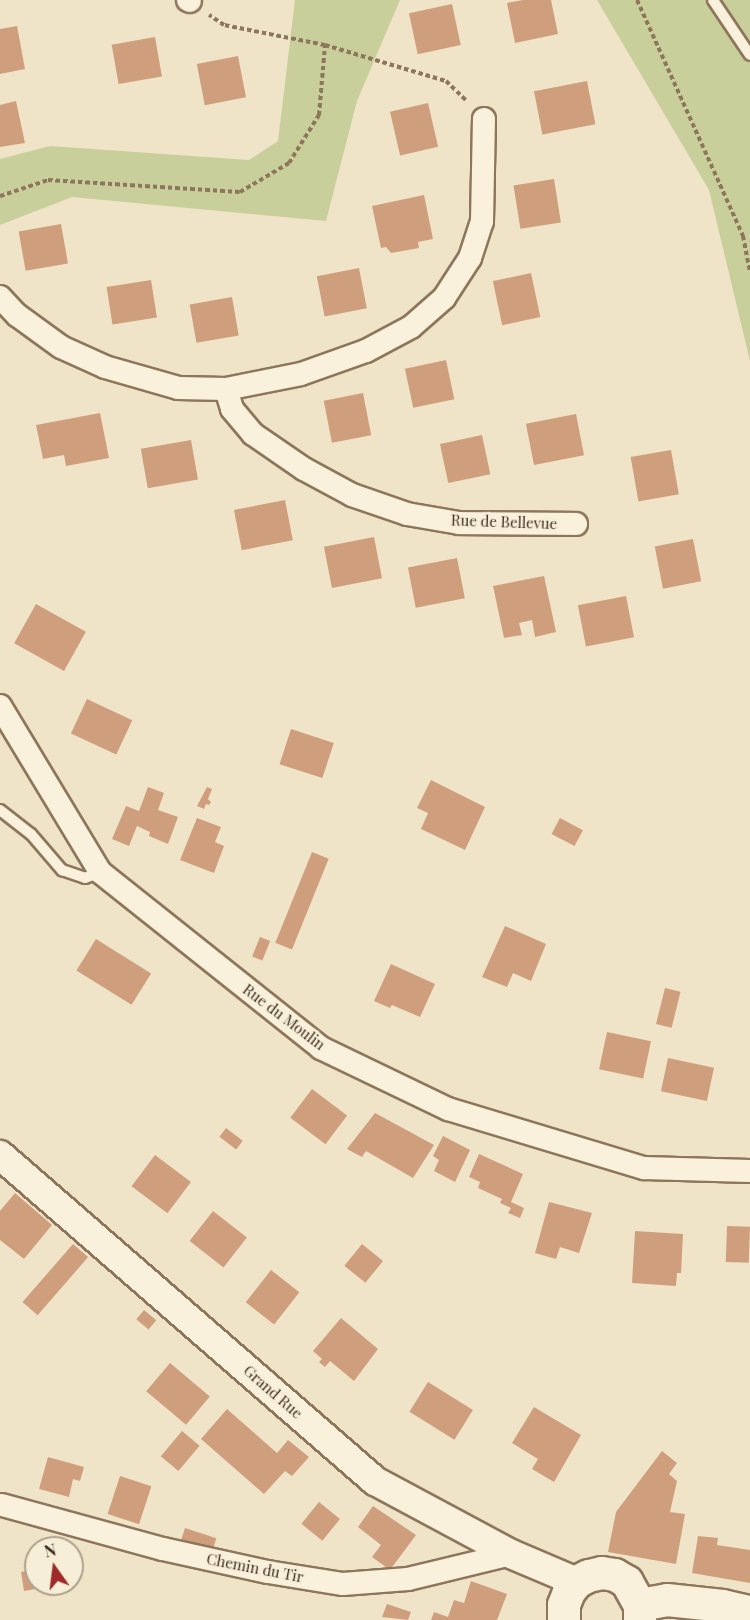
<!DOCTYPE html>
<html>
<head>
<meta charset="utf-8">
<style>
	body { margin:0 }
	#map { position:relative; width:750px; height:1620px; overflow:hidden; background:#f0e4c8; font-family:"Playfair Display",serif }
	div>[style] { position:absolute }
	.green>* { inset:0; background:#c9cf9b }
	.building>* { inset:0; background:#cf9f7d; transform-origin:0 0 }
	.path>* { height:4px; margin-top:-2px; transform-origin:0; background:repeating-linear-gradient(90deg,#8d765c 0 4.5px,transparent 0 7.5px) }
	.roads { filter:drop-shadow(2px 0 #8d765c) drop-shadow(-2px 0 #8d765c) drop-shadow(0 2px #8d765c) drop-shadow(0 -2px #8d765c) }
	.service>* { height:10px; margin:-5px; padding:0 5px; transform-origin:5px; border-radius:5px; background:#faf1dc }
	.minor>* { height:22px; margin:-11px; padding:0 11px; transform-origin:11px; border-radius:11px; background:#faf1dc }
	.tertiary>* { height:28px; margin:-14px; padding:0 14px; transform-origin:14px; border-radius:14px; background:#faf1dc }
	.secondary>* { height:32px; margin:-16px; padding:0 16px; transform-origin:16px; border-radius:16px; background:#faf1dc }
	span { translate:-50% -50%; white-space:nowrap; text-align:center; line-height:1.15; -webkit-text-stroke:4.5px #f7eed8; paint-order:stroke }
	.street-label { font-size:15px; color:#3d2e20 }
	.north { position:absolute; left:24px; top:1536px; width:60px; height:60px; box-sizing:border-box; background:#f7eed8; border:2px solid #ada18e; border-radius:50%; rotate:346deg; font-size:16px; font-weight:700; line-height:24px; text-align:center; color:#3d2e20 }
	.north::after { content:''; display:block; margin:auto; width:21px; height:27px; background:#9e2a2b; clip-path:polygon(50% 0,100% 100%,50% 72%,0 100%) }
</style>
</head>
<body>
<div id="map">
	<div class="green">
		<div style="clip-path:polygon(295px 0,400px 0,357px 101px,326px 221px,72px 197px,0 225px,0 159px,50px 146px,249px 160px,278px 141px)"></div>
		<div style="clip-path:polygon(597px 0,750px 0,750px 361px,709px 190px)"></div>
	</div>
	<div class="building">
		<div style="clip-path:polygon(523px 0,551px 0,558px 34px,515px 43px,507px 3px)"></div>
		<div style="left:452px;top:4px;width:42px;height:44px;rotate:78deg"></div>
		<div style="clip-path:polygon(17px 26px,25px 69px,0 74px,0 29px)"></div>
		<div style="left:155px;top:37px;width:40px;height:44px;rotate:80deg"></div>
		<div style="left:238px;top:56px;width:42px;height:42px;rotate:79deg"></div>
		<div style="left:587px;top:81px;width:44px;height:54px;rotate:79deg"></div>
		<div style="clip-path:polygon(16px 101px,25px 143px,0 147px,0 105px)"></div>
		<div style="left:428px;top:103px;width:45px;height:39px;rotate:77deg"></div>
		<div style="left:554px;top:179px;width:44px;height:41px;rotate:81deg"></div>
		<div style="clip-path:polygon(424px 195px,433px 239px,418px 242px,419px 248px,391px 253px,386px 247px,381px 248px,372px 206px)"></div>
		<div style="left:61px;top:224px;width:40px;height:43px;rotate:80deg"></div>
		<div style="left:359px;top:268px;width:41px;height:43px;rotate:79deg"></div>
		<div style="left:531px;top:273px;width:45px;height:39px;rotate:78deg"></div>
		<div style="left:151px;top:280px;width:38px;height:45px;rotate:81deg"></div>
		<div style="left:232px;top:297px;width:39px;height:43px;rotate:80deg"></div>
		<div style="left:446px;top:360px;width:40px;height:42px;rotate:78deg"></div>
		<div style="left:363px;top:393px;width:43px;height:40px;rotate:79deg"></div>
		<div style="clip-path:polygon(100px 413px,109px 458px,66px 466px,64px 455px,43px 459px,36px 425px)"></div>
		<div style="left:576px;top:414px;width:42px;height:51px;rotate:79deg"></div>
		<div style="left:482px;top:435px;width:40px;height:43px;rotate:78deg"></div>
		<div style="left:191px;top:440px;width:40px;height:51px;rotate:80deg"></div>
		<div style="left:671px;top:450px;width:45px;height:41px;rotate:80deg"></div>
		<div style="left:285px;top:500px;width:41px;height:52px;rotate:79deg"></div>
		<div style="left:374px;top:537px;width:42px;height:51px;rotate:79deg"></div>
		<div style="left:693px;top:539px;width:43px;height:39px;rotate:79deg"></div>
		<div style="left:457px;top:558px;width:41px;height:50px;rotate:79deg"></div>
		<div style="clip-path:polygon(544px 576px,556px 632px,535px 637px,532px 620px,519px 623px,522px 635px,504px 638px,493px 586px)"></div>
		<div style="left:626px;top:596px;width:42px;height:49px;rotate:79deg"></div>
		<div style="left:36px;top:604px;width:57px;height:45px;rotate:29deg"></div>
		<div style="left:87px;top:699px;width:50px;height:38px;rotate:25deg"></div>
		<div style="left:291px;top:729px;width:45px;height:37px;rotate:18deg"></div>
		<div style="clip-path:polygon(431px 780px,485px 807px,465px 850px,421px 829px,428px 813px,417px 808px)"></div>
		<div style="clip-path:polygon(148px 787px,164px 793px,158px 810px,178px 817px,168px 844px,149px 836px,150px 832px,137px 826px,129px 846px,112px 839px,126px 806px,139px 811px)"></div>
		<div style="clip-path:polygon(207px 787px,212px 789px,208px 799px,211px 802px,209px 805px,206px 804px,204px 809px,197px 806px)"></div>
		<div style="clip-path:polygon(197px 818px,221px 827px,215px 842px,224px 846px,214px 873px,180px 860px)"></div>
		<div style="left:560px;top:818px;width:26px;height:18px;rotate:28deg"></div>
		<div style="left:312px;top:852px;width:18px;height:98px;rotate:22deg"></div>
		<div style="clip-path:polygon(505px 926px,546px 944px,531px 981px,513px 973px,507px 987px,482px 977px)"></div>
		<div style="left:260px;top:937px;width:11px;height:21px;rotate:22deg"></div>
		<div style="left:96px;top:939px;width:65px;height:37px;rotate:32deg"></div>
		<div style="clip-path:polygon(391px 964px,435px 984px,420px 1017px,392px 1005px,390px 1008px,374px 1001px)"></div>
		<div style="left:665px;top:988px;width:16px;height:37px;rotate:14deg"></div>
		<div style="left:607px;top:1032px;width:45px;height:38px;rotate:12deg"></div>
		<div style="left:668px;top:1058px;width:47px;height:34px;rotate:12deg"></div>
		<div style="left:312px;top:1089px;width:44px;height:36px;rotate:37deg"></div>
		<div style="clip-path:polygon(375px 1113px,434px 1145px,413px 1178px,366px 1151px,362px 1157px,347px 1149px)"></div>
		<div style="left:226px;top:1128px;width:21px;height:11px;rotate:37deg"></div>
		<div style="clip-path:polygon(443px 1136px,470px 1150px,455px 1182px,434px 1171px,439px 1160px,433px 1156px)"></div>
		<div style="clip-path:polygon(479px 1154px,523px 1174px,511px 1202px,524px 1208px,520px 1218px,508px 1213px,511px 1208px,500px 1203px,502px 1199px,478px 1188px,480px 1182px,469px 1177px)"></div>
		<div style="left:155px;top:1155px;width:45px;height:39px;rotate:37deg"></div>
		<div style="clip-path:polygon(15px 1193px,52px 1225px,24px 1259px,0 1240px,0 1211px)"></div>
		<div style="clip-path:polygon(549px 1202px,592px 1213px,579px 1253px,560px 1247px,556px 1259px,535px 1253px)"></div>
		<div style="left:213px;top:1211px;width:43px;height:38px;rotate:38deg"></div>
		<div style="left:727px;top:1226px;width:23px;height:36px;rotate:2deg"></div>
		<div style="clip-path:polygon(635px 1231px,683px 1234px,681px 1273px,677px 1273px,676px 1286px,632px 1283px)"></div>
		<div style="left:73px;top:1244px;width:20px;height:77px;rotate:41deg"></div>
		<div style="left:362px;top:1244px;width:27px;height:28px;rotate:39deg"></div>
		<div style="left:271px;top:1270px;width:36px;height:41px;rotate:38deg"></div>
		<div style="left:144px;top:1310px;width:16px;height:12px;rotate:40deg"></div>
		<div style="clip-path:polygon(341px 1318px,378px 1349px,354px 1381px,330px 1361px,325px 1367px,319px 1362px,322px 1359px,313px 1351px)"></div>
		<div style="left:170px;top:1363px;width:52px;height:37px;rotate:40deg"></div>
		<div style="left:428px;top:1382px;width:53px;height:35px;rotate:32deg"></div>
		<div style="clip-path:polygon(534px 1407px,581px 1435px,554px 1482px,532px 1469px,538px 1459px,512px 1443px)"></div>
		<div style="clip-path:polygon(227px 1409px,277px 1453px,288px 1440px,309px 1457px,292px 1476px,285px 1471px,264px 1494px,201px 1439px)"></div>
		<div style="left:182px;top:1431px;width:23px;height:33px;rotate:40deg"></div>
		<div style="clip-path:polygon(662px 1451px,677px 1463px,669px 1474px,677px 1481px,670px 1512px,685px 1514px,676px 1564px,608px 1552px,616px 1512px)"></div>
		<div style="clip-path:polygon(48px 1457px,84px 1467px,80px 1481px,73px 1479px,69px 1497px,39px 1489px)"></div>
		<div style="left:120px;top:1476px;width:33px;height:40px;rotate:18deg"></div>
		<div style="left:319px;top:1502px;width:27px;height:28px;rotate:39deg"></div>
		<div style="clip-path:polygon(373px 1506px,416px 1535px,390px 1570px,372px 1557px,381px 1545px,358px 1527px)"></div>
		<div style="left:185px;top:1528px;width:33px;height:20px;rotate:18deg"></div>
		<div style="clip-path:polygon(698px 1536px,718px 1538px,717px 1545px,750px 1550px,750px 1583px,692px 1573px)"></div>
		<div style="clip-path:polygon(36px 1569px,36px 1584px,41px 1584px,41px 1588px,24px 1591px,21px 1572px)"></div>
		<div style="clip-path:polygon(471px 1581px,507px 1594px,497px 1620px,431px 1620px,434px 1612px,448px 1617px,454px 1600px,464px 1603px)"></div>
		<div style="clip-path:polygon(387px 1604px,411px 1612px,408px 1620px,382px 1617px)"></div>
	</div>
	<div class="path">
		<div style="left:637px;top:0;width:259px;rotate:65.8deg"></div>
		<div style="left:743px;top:236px;width:36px;rotate:79deg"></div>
		<div style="left:325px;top:45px;width:126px;rotate:16.6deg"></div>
		<div style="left:446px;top:81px;width:29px;rotate:44deg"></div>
		<div style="left:0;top:196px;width:51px;rotate:-18.4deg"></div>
		<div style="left:48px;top:180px;width:192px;rotate:3.6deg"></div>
		<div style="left:240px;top:192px;width:57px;rotate:-30.6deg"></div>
		<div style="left:289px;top:163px;width:57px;rotate:-58deg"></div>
		<div style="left:319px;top:115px;width:70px;rotate:-85.1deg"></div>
		<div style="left:325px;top:45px;width:103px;rotate:-168.8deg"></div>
		<div style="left:224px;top:25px;width:18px;rotate:-146deg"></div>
	</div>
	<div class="roads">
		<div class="service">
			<div style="left:713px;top:0;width:66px;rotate:56.1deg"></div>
			<div style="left:0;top:810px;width:39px;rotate:38deg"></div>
			<div style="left:31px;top:834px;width:48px;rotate:49.3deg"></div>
			<div style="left:62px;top:870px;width:24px;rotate:19deg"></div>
			<div style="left:85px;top:878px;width:16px;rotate:-22deg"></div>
		</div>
		<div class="minor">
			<div style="left:188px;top:0;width:2px;rotate:27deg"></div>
			<div style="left:0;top:297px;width:25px;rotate:47deg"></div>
			<div style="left:17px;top:315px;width:54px;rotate:36deg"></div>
			<div style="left:61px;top:347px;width:48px;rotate:24.4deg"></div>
			<div style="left:105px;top:367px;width:76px;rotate:16deg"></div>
			<div style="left:178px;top:388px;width:48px;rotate:1.2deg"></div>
			<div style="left:226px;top:389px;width:21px;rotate:73deg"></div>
			<div style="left:232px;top:409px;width:33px;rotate:50deg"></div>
			<div style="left:253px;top:434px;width:62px;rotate:34.5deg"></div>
			<div style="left:304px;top:469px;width:55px;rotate:28.4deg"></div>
			<div style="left:352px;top:495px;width:58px;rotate:19.1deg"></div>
			<div style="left:407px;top:514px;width:53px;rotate:9.8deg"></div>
			<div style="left:459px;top:523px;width:117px;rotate:0.5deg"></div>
			<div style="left:226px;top:389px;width:76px;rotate:-11.3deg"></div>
			<div style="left:301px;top:374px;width:69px;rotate:-19.5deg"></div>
			<div style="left:366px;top:351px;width:51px;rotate:-28.1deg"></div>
			<div style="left:411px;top:327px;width:44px;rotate:-41.3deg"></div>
			<div style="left:444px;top:298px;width:48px;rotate:-57deg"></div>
			<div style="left:470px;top:258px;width:38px;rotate:-72deg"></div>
			<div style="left:482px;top:222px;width:103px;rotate:-88.9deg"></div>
			<div style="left:0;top:706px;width:194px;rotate:58.9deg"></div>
			<div style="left:100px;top:872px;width:283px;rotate:38.5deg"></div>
			<div style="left:321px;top:1048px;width:141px;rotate:25.7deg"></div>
			<div style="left:448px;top:1109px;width:205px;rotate:16.8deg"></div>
			<div style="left:644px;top:1168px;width:106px;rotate:1.6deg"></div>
			<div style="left:2px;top:1505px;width:167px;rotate:15.3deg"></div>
			<div style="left:163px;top:1549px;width:107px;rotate:12.4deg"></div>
			<div style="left:268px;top:1572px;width:76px;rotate:9.1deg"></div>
			<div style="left:343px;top:1584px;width:65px;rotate:-4.4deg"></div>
			<div style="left:408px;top:1579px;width:106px;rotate:-13.6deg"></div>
		</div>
		<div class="tertiary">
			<div style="left:0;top:1155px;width:497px;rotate:41deg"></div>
			<div style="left:375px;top:1481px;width:154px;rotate:28.2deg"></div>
			<div style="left:511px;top:1554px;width:72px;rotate:23deg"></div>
		</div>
		<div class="secondary">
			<div style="left:640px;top:1605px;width:27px;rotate:-10deg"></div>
			<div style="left:667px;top:1600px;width:56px;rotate:6.1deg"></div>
			<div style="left:723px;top:1606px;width:28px;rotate:13deg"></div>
			<div style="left:564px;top:1620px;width:15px;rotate:-90deg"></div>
			<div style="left:564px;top:1605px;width:14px;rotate:-69deg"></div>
			<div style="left:569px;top:1592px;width:13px;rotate:-51deg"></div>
			<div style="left:577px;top:1582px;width:13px;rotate:-27deg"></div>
			<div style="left:589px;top:1576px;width:13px;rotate:-13deg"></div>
			<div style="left:602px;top:1573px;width:13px;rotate:9deg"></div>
			<div style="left:615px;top:1575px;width:14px;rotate:30deg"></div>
			<div style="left:627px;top:1582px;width:26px;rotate:61deg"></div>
			<div style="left:640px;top:1605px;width:15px;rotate:90deg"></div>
		</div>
	</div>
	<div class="street-label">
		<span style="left:504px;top:522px;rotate:2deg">Rue de Bellevue</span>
		<span style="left:284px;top:1017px;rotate:37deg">Rue du Moulin</span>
		<span style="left:273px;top:1392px;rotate:41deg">Grand Rue</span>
		<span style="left:255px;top:1568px;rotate:11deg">Chemin du Tir</span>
	</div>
	<div class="north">N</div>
</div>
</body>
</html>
